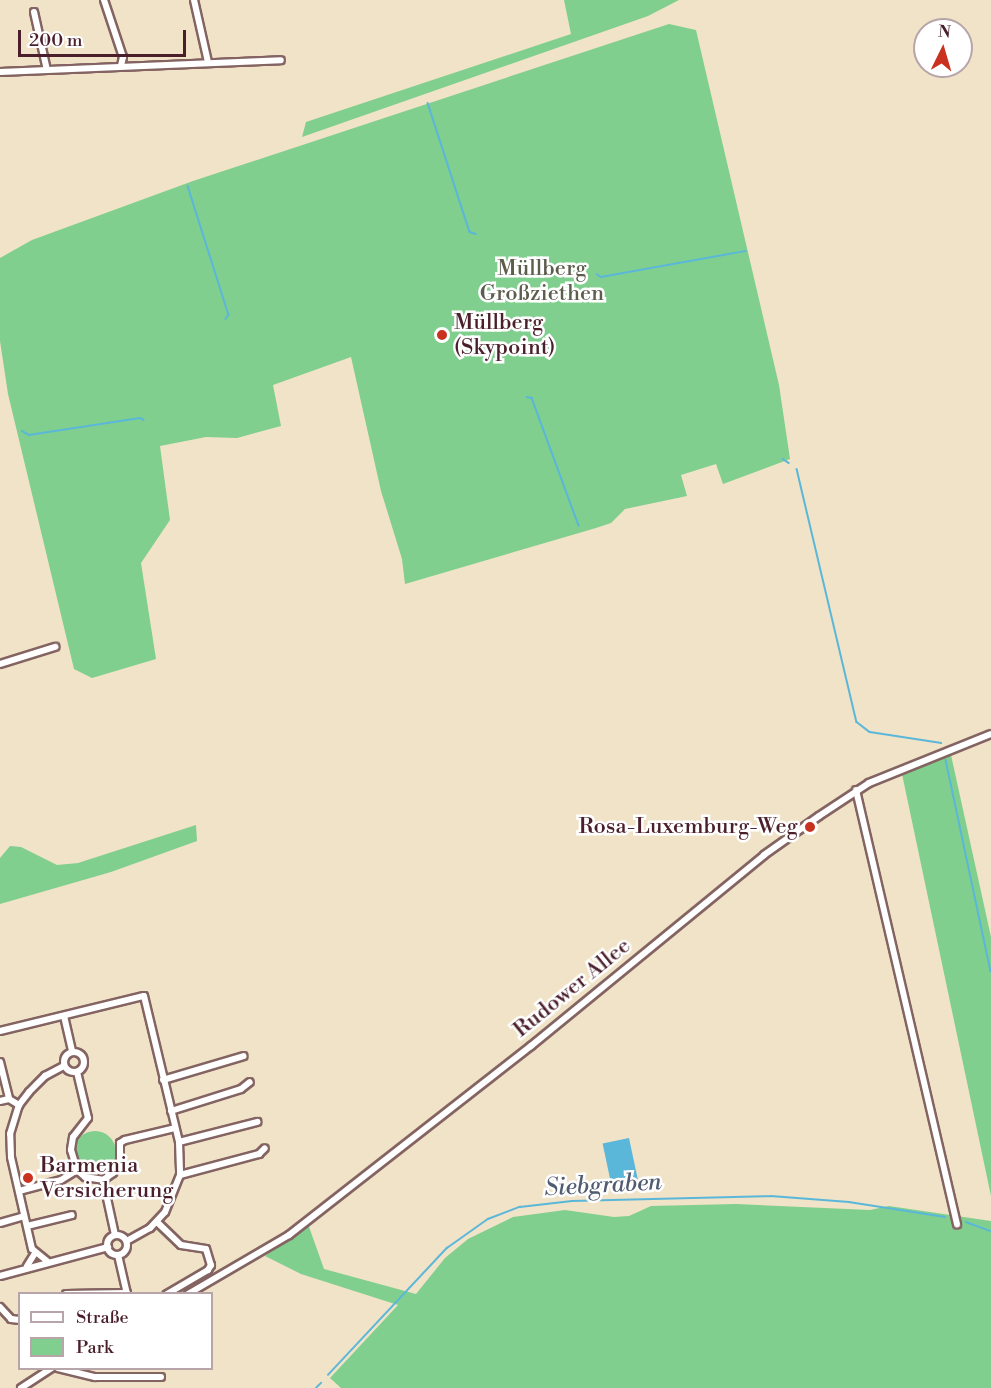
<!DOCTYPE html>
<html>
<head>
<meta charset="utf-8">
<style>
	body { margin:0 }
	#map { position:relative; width:991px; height:1388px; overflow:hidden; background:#f0e3c7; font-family:"Libre Bodoni",serif }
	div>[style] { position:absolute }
	.green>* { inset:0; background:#80cf8e }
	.round { border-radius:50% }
	.water>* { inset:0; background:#5bb7d9; transform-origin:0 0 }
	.stream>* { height:1.5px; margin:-0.75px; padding:0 0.75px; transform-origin:0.75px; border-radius:0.75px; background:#5bb7d9 }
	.roads { filter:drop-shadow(2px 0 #846462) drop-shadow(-2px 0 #846462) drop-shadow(0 2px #846462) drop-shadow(0 -2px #846462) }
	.minor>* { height:6px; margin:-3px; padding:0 3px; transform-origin:3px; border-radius:3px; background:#fff }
	.minor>.ring { margin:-3px; padding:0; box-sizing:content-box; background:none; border:6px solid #fff; border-radius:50% }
	.dots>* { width:16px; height:16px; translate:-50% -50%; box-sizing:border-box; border:3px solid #fff; border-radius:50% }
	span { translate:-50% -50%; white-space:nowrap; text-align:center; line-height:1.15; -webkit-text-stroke:5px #fff; paint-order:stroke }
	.park-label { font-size:22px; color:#5d5d4e }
	.poi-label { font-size:22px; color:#4a1f2b }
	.left { translate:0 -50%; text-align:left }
	.right { translate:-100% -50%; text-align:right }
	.street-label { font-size:22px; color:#4a1f2b }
	.water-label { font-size:24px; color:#515c71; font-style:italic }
	.legend { position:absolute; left:18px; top:1292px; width:195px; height:78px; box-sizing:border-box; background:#fff; border:2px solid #b7a5aa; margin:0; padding:8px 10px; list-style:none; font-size:18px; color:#4a1f2b }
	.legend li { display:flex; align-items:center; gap:12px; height:30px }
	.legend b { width:30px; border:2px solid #b7a5aa }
	.north { position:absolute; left:913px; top:18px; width:60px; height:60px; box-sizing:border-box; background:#fff; border:2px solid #b7a5aa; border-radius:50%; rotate:5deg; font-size:16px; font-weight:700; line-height:24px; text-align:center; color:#4a1f2b }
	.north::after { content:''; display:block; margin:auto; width:21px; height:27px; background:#c8321e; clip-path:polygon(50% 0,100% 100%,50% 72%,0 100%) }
	.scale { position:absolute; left:18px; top:30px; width:168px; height:27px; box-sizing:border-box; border:3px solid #4a1f2b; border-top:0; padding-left:8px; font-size:18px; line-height:21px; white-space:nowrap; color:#4a1f2b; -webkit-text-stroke:4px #fff; paint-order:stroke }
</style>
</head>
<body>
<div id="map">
	<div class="green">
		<div style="clip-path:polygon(564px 0,679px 0,648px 16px,302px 137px,306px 122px,571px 34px)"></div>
		<div style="clip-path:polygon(669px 24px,696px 30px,779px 385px,790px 459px,723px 484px,716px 464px,681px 475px,687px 496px,625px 509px,611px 523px,596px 528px,405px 584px,402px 559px,381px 491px,351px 357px,273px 385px,281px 426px,237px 438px,206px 437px,160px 446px,170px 520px,141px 563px,156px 659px,92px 678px,74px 669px,8px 394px,0 341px,0 258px,32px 240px,193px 181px)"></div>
		<div style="clip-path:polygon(951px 755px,991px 937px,991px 1196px,902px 774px)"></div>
		<div style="clip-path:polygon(196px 825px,197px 841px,111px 872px,0 904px,0 858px,10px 846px,21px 847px,57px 865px,78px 863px)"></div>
		<div class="round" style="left:74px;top:1131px;width:42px;height:42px"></div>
		<div style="clip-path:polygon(736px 1204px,870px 1210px,889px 1206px,991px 1221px,991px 1388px,341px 1388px,330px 1378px,398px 1305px,301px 1274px,265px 1256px,308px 1224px,324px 1269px,416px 1294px,445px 1258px,468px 1239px,513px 1217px,565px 1210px,614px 1217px,629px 1216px,651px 1206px)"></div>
	</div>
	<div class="water">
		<div style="left:629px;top:1138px;width:44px;height:27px;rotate:78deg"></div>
	</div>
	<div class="stream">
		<div style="left:428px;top:103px;width:136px;rotate:72deg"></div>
		<div style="left:470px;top:232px;width:6px;rotate:18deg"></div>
		<div style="left:188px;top:186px;width:135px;rotate:72.4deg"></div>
		<div style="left:229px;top:315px;width:5px;rotate:127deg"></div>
		<div style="left:597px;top:274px;width:5px;rotate:37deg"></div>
		<div style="left:601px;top:277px;width:147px;rotate:-10.2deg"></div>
		<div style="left:527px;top:397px;width:5px;rotate:11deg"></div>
		<div style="left:532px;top:398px;width:136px;rotate:69.8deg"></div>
		<div style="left:22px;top:431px;width:8px;rotate:30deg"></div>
		<div style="left:29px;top:435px;width:112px;rotate:-8.7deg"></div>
		<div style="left:140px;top:418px;width:4px;rotate:27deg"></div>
		<div style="left:783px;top:459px;width:7px;rotate:34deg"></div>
		<div style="left:797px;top:469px;width:260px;rotate:76.7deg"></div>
		<div style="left:857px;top:722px;width:16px;rotate:38deg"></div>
		<div style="left:870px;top:732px;width:72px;rotate:8.8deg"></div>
		<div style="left:946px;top:760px;width:216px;rotate:78deg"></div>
		<div style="left:966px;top:1222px;width:27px;rotate:20deg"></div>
		<div style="left:328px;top:1375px;width:174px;rotate:-46.9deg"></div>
		<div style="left:447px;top:1248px;width:50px;rotate:-35.3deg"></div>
		<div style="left:488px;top:1219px;width:34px;rotate:-21deg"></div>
		<div style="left:520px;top:1207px;width:52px;rotate:-6.6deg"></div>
		<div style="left:572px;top:1201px;width:199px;rotate:-1.4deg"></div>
		<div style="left:771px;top:1196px;width:78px;rotate:4.4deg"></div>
		<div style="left:849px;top:1202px;width:97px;rotate:8.9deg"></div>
		<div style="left:316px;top:1388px;width:7px;rotate:-45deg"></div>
	</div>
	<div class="roads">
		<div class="minor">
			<div style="left:104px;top:0;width:60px;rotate:71.6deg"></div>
			<div style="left:123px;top:57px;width:9px;rotate:103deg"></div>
			<div style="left:194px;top:0;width:64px;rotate:77.3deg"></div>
			<div style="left:34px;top:12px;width:59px;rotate:77.4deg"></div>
			<div style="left:0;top:72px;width:281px;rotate:-2.4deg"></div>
			<div style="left:0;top:664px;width:58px;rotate:-17.2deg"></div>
			<div style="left:856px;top:790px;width:446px;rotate:76.9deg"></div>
			<div style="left:64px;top:1016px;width:36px;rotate:77deg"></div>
			<div style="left:0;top:1031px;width:148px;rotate:-13.7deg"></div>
			<div style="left:144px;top:996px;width:150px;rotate:76.5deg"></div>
			<div style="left:179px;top:1142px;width:33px;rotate:88deg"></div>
			<div style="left:180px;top:1175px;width:40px;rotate:112deg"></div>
			<div style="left:165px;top:1212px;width:22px;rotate:133deg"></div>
			<div style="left:150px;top:1228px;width:26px;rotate:151deg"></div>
			<div class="ring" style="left:64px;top:1052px;width:14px;height:14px"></div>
			<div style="left:0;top:1062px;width:38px;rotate:76deg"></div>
			<div style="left:77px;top:1072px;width:47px;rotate:76.6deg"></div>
			<div style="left:88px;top:1118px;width:24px;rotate:128deg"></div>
			<div style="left:73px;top:1137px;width:13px;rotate:99deg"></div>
			<div style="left:71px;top:1150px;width:21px;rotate:73deg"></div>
			<div style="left:77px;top:1170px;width:11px;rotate:41deg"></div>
			<div style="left:85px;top:1177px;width:18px;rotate:9deg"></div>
			<div style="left:103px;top:1180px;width:12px;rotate:-35deg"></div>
			<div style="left:113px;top:1173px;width:14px;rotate:-60deg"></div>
			<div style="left:120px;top:1161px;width:18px;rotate:-90deg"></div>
			<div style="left:120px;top:1143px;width:6px;rotate:-31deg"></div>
			<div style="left:125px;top:1140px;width:51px;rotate:-13.5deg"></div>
			<div style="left:163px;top:1080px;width:84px;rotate:-16.5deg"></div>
			<div style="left:0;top:1101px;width:9px;rotate:-13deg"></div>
			<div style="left:9px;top:1099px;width:12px;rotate:31deg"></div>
			<div style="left:171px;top:1111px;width:73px;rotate:-17.4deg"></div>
			<div style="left:241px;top:1089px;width:11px;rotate:-38deg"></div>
			<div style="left:179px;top:1142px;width:81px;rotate:-14.4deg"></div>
			<div style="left:180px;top:1175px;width:82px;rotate:-14.9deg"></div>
			<div style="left:259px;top:1154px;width:8px;rotate:-45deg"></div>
			<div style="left:103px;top:1180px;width:56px;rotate:77.7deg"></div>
			<div style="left:19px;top:1191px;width:43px;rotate:-14.7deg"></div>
			<div style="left:61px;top:1180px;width:19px;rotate:-32deg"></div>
			<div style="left:157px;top:1222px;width:33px;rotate:44deg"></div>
			<div style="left:181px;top:1245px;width:25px;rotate:9deg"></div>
			<div style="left:206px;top:1249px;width:17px;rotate:73deg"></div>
			<div style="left:211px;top:1265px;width:6px;rotate:121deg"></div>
			<div style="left:208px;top:1270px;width:48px;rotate:149.7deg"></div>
			<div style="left:0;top:1223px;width:25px;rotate:-16deg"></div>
			<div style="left:27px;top:1226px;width:46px;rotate:-13.7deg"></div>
			<div class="ring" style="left:107px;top:1235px;width:14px;height:14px"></div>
			<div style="left:118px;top:1255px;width:40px;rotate:77deg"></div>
			<div style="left:47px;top:1261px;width:19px;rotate:-141deg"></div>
			<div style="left:32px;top:1249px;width:94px;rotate:-102.9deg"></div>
			<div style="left:11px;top:1157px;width:23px;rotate:-92deg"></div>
			<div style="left:10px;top:1134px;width:30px;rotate:-73deg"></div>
			<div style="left:19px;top:1105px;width:16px;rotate:-52deg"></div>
			<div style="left:29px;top:1092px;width:23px;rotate:-45deg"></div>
			<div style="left:45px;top:1076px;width:21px;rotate:-28deg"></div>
			<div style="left:27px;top:1266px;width:15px;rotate:-58deg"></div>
			<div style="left:0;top:1276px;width:112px;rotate:-15deg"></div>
			<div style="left:66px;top:1294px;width:61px;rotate:-0.9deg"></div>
			<div style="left:188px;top:1294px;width:117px;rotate:-30.3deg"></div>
			<div style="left:289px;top:1235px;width:307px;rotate:-38deg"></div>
			<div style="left:531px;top:1046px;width:301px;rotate:-39.3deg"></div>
			<div style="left:764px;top:855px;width:67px;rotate:-35.3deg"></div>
			<div style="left:819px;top:816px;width:60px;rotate:-33.4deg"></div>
			<div style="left:869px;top:783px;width:131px;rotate:-21.9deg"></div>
			<div style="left:0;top:1307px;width:16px;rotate:47deg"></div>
			<div style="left:11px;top:1319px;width:9px;rotate:6deg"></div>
			<div style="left:58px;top:1368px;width:38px;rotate:14deg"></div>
			<div style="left:95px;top:1377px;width:66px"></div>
			<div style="left:21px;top:1388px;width:37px;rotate:-33deg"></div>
		</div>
	</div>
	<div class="dots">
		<div style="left:442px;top:335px;background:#c8321e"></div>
		<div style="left:810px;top:827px;background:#c8321e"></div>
		<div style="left:28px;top:1178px;background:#c8321e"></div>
	</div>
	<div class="park-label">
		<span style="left:542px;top:281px">Müllberg<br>Großziethen</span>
	</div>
	<div class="poi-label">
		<span class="left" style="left:454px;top:335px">Müllberg<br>(Skypoint)</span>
		<span class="right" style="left:798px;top:827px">Rosa-Luxemburg-Weg</span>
		<span class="left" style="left:40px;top:1178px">Barmenia<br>Versicherung</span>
	</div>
	<div class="street-label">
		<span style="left:572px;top:988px;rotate:-39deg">Rudower Allee</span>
	</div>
	<div class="water-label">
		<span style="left:603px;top:1186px;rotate:-3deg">Siebgraben</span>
	</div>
	<ul class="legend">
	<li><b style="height:8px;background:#fff"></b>Straße</li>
	<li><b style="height:16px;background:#80cf8e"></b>Park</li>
	</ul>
	<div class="north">N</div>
	<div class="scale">200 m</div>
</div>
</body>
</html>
